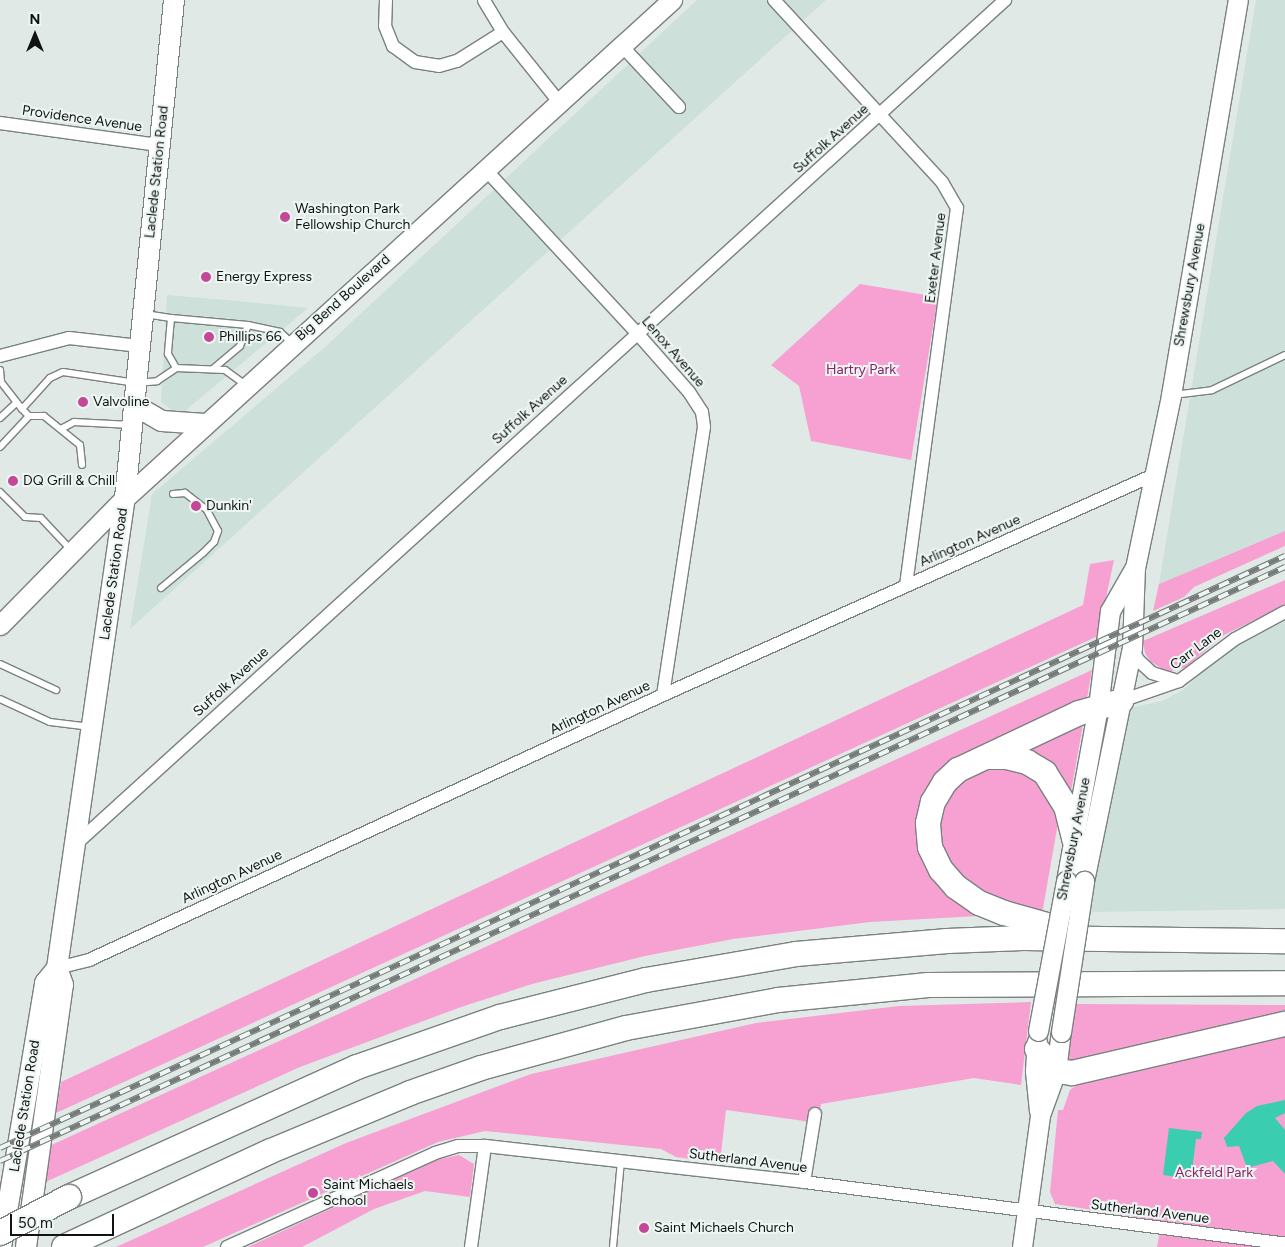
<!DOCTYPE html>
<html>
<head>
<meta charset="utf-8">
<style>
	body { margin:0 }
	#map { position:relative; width:1285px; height:1247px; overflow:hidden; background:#e0e9e6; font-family:Figtree,sans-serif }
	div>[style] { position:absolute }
	.built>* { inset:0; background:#cee0da }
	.green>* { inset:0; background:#f6a1d2 }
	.water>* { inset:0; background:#3bcdb0 }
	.roads { filter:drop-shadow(1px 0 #7a817f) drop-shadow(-1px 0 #7a817f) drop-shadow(0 1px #7a817f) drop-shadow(0 -1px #7a817f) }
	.lane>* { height:6px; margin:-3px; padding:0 3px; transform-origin:3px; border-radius:3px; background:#fff }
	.street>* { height:12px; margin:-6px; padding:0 6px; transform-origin:6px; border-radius:6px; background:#fff }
	.secondary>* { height:19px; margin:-9.5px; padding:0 9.5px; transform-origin:9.5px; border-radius:9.5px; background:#fff }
	.primary>* { height:20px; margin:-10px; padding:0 10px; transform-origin:10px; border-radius:10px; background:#fff }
	.highway>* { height:24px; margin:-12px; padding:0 12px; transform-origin:12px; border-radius:12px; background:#fff }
	.rail>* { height:5.5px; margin-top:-2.75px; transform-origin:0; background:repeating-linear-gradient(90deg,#edf6f3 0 11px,#757b79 0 22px); box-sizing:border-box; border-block:1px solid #757b79 }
	.bridges { filter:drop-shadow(1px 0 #7a817f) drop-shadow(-1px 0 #7a817f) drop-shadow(0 1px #7a817f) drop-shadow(0 -1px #7a817f) }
	.secondary-bridge>* { height:19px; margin:-9.5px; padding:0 9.5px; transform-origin:9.5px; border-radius:9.5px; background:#fff }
	.highway-bridge>* { height:24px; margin:-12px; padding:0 12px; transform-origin:12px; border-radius:12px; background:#fff }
	.dots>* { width:14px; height:14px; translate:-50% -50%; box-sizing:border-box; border:2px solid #edf6f3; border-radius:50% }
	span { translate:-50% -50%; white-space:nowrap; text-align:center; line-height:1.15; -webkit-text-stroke:4px #edf6f3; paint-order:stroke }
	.street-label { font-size:14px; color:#101312 }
	.poi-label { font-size:14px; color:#101312 }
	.left { translate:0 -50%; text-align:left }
	.park-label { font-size:14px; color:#8b2169 }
	.north { position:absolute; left:10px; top:10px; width:50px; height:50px; -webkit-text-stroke:4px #edf6f3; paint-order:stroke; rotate:0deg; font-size:14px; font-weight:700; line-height:20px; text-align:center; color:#101312 }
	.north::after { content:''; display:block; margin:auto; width:18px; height:22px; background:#101312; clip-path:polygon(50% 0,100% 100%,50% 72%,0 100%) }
	.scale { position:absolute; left:10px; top:1214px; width:104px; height:22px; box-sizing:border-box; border:2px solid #101312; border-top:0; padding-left:6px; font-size:15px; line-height:18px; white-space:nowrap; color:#101312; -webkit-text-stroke:4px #edf6f3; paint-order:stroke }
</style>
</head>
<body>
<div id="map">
	<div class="built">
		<div style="clip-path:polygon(697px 0,826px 0,130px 629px,152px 494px,325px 347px)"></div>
		<div style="clip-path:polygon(1256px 0,1285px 0,1285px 531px,1159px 584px)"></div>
		<div style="clip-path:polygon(167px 295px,237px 301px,308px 308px,185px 411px,175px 412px,161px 402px)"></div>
		<div style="clip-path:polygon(1285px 621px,1285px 909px,1089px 912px,1126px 716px,1134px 707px,1162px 701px,1183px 690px,1222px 654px)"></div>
	</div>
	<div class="green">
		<div style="clip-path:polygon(860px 284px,938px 297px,911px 460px,811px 441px,799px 386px,771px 365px)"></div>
		<div style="clip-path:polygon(1285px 531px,1285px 546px,1194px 587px,1184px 597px,1153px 611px,1159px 584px)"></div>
		<div style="clip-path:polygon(1114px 560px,1098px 636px,56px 1113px,61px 1082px,1083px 605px,1090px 564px)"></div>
		<div style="clip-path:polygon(1285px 580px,1285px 605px,1224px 635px,1186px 667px,1167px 672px,1150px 661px,1145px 653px,1143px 641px)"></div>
		<div style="clip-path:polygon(1092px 670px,1086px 704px,960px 761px,922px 810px,978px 916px,870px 922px,733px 939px,645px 956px,532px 984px,461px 1007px,300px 1067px,41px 1184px,47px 1147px)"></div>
		<div style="clip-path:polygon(1084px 719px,1070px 797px,1021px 753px)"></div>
		<div style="clip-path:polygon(999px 763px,1036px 774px,1059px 817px,1042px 914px,1010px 910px,967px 886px,943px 857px,938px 834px,939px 813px,960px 780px)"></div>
		<div style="clip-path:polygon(1031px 1002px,1021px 1085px,974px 1078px,821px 1104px,818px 1123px,726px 1110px,720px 1163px,676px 1157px,661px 1149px,485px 1131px,438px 1142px,203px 1247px,116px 1247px,346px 1143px,531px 1074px,756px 1023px,899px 1006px)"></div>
		<div style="clip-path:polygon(1074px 1004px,1285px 1005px,1285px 1018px,1091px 1063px,1070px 1061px,1068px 1056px)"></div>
		<div style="clip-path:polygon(1285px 1030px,1285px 1247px,1157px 1247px,1162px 1221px,1055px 1204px,1050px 1192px,1058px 1110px,1063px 1110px,1070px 1090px,1084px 1079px)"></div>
		<div style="clip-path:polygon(459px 1155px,474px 1164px,470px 1197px,425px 1191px,374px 1209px,302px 1247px,248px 1247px,436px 1160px)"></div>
	</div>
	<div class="water">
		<div style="clip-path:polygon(1285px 1100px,1285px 1113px,1275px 1118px,1285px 1130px,1285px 1174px,1273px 1161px,1247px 1168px,1239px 1146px,1227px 1147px,1224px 1138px,1246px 1113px,1257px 1106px)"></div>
		<div style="clip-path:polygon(1169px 1128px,1202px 1132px,1201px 1139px,1196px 1139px,1191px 1179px,1163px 1175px)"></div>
	</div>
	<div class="roads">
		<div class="lane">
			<div style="left:145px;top:314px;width:26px;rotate:9deg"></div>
			<div style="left:248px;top:325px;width:33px;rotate:12deg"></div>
			<div style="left:280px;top:332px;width:16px;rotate:43deg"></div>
			<div style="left:214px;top:368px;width:34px;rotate:-40deg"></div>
			<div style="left:240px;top:346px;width:22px;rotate:-69deg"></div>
			<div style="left:248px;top:325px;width:77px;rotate:-174.8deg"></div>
			<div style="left:171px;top:318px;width:36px;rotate:95deg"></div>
			<div style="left:168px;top:354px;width:16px;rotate:60deg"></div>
			<div style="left:176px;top:368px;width:49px;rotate:2.3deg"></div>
			<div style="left:225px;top:370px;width:26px;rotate:36deg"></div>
			<div style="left:0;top:370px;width:12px;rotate:85deg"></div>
			<div style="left:1px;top:382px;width:34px;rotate:52deg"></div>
			<div style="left:22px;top:409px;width:10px;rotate:45deg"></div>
			<div style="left:29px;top:416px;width:15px"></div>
			<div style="left:44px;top:416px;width:46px;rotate:38.9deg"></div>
			<div style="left:80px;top:445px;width:20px;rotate:84deg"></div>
			<div style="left:1173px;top:395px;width:39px;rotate:-7deg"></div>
			<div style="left:1212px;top:390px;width:81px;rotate:-25.6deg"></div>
			<div style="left:22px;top:409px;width:42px;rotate:-47.9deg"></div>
			<div style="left:50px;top:378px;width:14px;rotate:-25deg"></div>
			<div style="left:63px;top:372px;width:74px;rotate:8.6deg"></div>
			<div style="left:136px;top:383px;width:21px;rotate:-5deg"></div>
			<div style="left:157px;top:381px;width:23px;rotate:-34deg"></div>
			<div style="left:0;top:418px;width:22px;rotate:-43deg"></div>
			<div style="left:61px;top:429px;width:15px;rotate:-28deg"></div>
			<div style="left:74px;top:422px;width:57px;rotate:3deg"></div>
			<div style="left:0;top:447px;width:42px;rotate:-46.9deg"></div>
			<div style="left:0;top:492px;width:35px;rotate:45deg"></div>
			<div style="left:25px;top:517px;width:16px;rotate:4deg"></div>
			<div style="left:41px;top:518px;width:45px;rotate:46.8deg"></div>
			<div style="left:161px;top:588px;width:55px;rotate:-39.8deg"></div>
			<div style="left:203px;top:553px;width:16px;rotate:-45deg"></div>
			<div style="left:214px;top:542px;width:12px;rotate:-70deg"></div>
			<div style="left:218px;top:531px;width:24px;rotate:-118deg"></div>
			<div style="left:207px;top:510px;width:28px;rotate:-142deg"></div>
			<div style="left:185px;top:493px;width:12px;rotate:175deg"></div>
			<div style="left:0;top:664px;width:62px;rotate:24.9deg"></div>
			<div style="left:0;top:699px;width:55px;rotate:24.7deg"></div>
			<div style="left:50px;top:722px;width:39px;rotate:7deg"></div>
			<div style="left:613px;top:1247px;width:86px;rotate:-84.7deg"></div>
		</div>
		<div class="street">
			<div style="left:386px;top:0;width:26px;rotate:92deg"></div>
			<div style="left:385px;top:26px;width:22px;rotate:68deg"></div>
			<div style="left:393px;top:46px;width:27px;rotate:36deg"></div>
			<div style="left:415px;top:62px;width:24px;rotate:9deg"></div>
			<div style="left:439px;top:66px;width:19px;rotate:-16deg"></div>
			<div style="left:457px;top:61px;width:54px;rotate:-32.2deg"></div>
			<div style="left:503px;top:32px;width:37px;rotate:-121deg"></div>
			<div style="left:774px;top:0;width:248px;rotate:47.3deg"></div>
			<div style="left:942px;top:182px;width:30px;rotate:60deg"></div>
			<div style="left:957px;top:208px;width:381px;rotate:97.7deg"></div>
			<div style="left:503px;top:32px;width:90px;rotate:51.3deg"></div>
			<div style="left:621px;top:45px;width:85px;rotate:46.9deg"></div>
			<div style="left:0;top:123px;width:161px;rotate:7.9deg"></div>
			<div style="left:485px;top:169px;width:224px;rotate:47.2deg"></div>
			<div style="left:637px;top:333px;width:79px;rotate:48.6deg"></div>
			<div style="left:689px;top:392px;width:24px;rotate:57deg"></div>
			<div style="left:702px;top:412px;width:15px;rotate:82deg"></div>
			<div style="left:704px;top:427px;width:271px;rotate:98.7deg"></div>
			<div style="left:0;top:356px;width:71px;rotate:-14.6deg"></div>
			<div style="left:69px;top:338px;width:71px;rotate:6.4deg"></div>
			<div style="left:1132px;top:648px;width:13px;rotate:63deg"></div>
			<div style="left:1138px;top:660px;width:19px;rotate:43deg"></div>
			<div style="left:1152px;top:673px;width:28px;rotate:17deg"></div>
			<div style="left:1121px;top:701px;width:61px;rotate:-19deg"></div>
			<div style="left:1179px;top:681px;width:70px;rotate:-36.9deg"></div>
			<div style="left:1235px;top:639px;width:57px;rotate:-28.4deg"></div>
			<div style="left:77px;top:843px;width:1254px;rotate:-42.25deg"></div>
			<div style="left:57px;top:968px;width:33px;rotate:-14deg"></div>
			<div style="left:89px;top:960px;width:632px;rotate:-24.78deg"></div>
			<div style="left:663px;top:695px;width:540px;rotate:-24.15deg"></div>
			<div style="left:804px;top:1182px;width:69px;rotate:-80.8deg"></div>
			<div style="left:227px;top:1247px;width:228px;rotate:-24.3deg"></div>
			<div style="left:435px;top:1153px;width:24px;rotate:-17deg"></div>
			<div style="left:458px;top:1146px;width:27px"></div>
			<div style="left:485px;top:1146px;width:321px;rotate:6.4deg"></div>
			<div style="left:804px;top:1182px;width:485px;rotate:7.3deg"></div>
			<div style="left:471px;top:1247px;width:102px;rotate:-82.1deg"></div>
		</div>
		<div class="secondary">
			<div style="left:0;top:625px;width:178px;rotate:-45.5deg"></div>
			<div style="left:125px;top:498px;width:740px;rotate:-42.32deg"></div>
			<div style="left:1066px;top:881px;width:177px;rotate:-79.6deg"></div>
			<div style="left:1098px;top:707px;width:97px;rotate:-82.9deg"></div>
			<div style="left:1110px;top:611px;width:48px;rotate:-60.3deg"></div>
			<div style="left:1084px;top:881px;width:238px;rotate:-78.4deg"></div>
			<div style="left:1132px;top:648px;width:80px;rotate:-87.9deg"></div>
			<div style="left:1135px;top:568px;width:177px;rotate:-78.2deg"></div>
			<div style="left:1171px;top:395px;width:401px;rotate:-80.4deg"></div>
			<div style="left:1037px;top:1041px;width:30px;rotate:94deg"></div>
			<div style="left:1035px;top:1071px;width:40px;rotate:84.3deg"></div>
			<div style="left:1022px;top:1247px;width:133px;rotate:-82.2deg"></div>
			<div style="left:1040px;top:1115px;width:47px;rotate:-70deg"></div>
			<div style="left:1056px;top:1071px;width:39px;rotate:-83deg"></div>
		</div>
		<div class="primary">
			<div style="left:134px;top:405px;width:32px;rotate:30deg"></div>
			<div style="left:162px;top:421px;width:43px;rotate:4deg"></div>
			<div style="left:1px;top:1247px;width:268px;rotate:-80.5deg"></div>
			<div style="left:45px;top:983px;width:19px;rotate:-51deg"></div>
			<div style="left:57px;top:968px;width:475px;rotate:-81.8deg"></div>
			<div style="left:125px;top:498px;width:500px;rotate:-84.38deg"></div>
			<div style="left:26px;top:1247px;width:265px;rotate:-82deg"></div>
			<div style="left:63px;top:985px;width:18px;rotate:-109deg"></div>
		</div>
		<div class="highway">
			<div style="left:988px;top:757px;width:19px"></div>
			<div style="left:1007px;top:757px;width:21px;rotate:14deg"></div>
			<div style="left:1027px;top:762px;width:21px;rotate:31deg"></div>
			<div style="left:1045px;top:773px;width:39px;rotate:58deg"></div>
			<div style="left:1066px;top:806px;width:34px;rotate:76deg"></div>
			<div style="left:1065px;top:930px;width:63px;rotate:-164.4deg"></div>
			<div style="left:1004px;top:913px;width:27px;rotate:-158deg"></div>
			<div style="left:979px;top:903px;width:28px;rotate:-145deg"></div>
			<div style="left:956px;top:887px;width:23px;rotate:-131deg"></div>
			<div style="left:941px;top:870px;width:25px;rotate:-116deg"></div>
			<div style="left:930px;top:847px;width:24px;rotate:-95deg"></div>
			<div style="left:928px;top:823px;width:22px;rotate:-77deg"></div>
			<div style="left:933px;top:802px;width:23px;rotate:-59deg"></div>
			<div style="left:945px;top:782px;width:18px;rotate:-43deg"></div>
			<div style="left:958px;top:770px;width:134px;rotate:-25.2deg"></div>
			<div style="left:1079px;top:713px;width:44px;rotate:-15.9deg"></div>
			<div style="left:1037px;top:1049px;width:29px;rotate:49deg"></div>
			<div style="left:1056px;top:1071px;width:16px;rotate:7deg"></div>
			<div style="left:1072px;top:1073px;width:219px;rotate:-13deg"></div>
			<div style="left:69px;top:1197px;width:316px;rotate:-24.3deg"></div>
			<div style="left:357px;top:1067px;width:151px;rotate:-19.3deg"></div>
			<div style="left:500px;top:1017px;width:151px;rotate:-14.2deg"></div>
			<div style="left:646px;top:980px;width:152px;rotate:-9.8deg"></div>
			<div style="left:796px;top:954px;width:152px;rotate:-4.9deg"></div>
			<div style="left:947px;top:941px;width:76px;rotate:-2.3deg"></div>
			<div style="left:1023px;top:938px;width:262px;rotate:0.7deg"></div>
			<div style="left:64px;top:1247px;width:228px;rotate:-24.9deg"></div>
			<div style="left:271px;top:1151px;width:151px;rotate:-22.6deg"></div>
			<div style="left:410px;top:1093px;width:75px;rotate:-19.4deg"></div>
			<div style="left:481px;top:1068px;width:150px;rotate:-15.4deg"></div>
			<div style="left:626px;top:1028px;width:155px;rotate:-10.4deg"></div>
			<div style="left:778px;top:1000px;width:151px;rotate:-5.7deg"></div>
			<div style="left:928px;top:985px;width:357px;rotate:-0.3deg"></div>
		</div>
	</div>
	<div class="rail">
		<div style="left:0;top:1148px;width:1415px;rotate:-24.74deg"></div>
		<div style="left:0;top:1161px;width:1416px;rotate:-24.81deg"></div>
	</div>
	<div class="bridges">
		<div class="secondary-bridge">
			<div style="left:1038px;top:1031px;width:153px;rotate:-79.4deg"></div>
			<div style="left:1061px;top:1032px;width:153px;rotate:-81.3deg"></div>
		</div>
		<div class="highway-bridge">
			<div style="left:0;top:1233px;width:78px;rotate:-27.6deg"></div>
		</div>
	</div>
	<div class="dots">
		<div style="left:285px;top:217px;background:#c44898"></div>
		<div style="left:206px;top:277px;background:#c44898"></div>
		<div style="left:209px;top:337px;background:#c44898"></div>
		<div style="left:83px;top:402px;background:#c44898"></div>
		<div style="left:13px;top:481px;background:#c44898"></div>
		<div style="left:196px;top:506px;background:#c44898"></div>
		<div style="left:313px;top:1193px;background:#c44898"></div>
		<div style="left:644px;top:1228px;background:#c44898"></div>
	</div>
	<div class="street-label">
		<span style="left:82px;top:119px;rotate:8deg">Providence Avenue</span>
		<span style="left:831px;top:139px;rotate:-42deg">Suffolk Avenue</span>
		<span style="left:157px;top:172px;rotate:-84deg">Laclede Station Road</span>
		<span style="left:936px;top:258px;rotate:-83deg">Exeter Avenue</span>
		<span style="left:1190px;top:285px;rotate:-80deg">Shrewsbury Avenue</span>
		<span style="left:343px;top:298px;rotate:-42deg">Big Bend Boulevard</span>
		<span style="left:673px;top:352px;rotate:49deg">Lenox Avenue</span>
		<span style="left:530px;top:410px;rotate:-42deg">Suffolk Avenue</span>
		<span style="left:970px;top:541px;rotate:-24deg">Arlington Avenue</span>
		<span style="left:114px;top:574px;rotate:-82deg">Laclede Station Road</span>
		<span style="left:1196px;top:649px;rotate:-37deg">Carr Lane</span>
		<span style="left:231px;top:682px;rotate:-42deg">Suffolk Avenue</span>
		<span style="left:600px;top:708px;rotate:-25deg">Arlington Avenue</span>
		<span style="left:1074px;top:839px;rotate:-79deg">Shrewsbury Avenue</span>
		<span style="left:232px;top:877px;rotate:-25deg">Arlington Avenue</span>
		<span style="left:25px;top:1106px;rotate:-81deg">Laclede Station Road</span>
		<span style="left:748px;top:1161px;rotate:7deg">Sutherland Avenue</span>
		<span style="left:1150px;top:1212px;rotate:7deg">Sutherland Avenue</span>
	</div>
	<div class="poi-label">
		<span class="left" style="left:295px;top:217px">Washington Park<br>Fellowship Church</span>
		<span class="left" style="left:216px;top:277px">Energy Express</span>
		<span class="left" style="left:219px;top:337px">Phillips 66</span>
		<span class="left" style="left:93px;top:402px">Valvoline</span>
		<span class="left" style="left:23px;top:481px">DQ Grill &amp; Chill</span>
		<span class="left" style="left:206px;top:506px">Dunkin'</span>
		<span class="left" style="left:323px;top:1193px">Saint Michaels<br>School</span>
		<span class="left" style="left:654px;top:1228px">Saint Michaels Church</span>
	</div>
	<div class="park-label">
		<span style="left:861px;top:370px">Hartry Park</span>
		<span style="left:1214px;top:1173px">Ackfeld Park</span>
	</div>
	<div class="north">N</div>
	<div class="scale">50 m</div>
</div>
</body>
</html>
